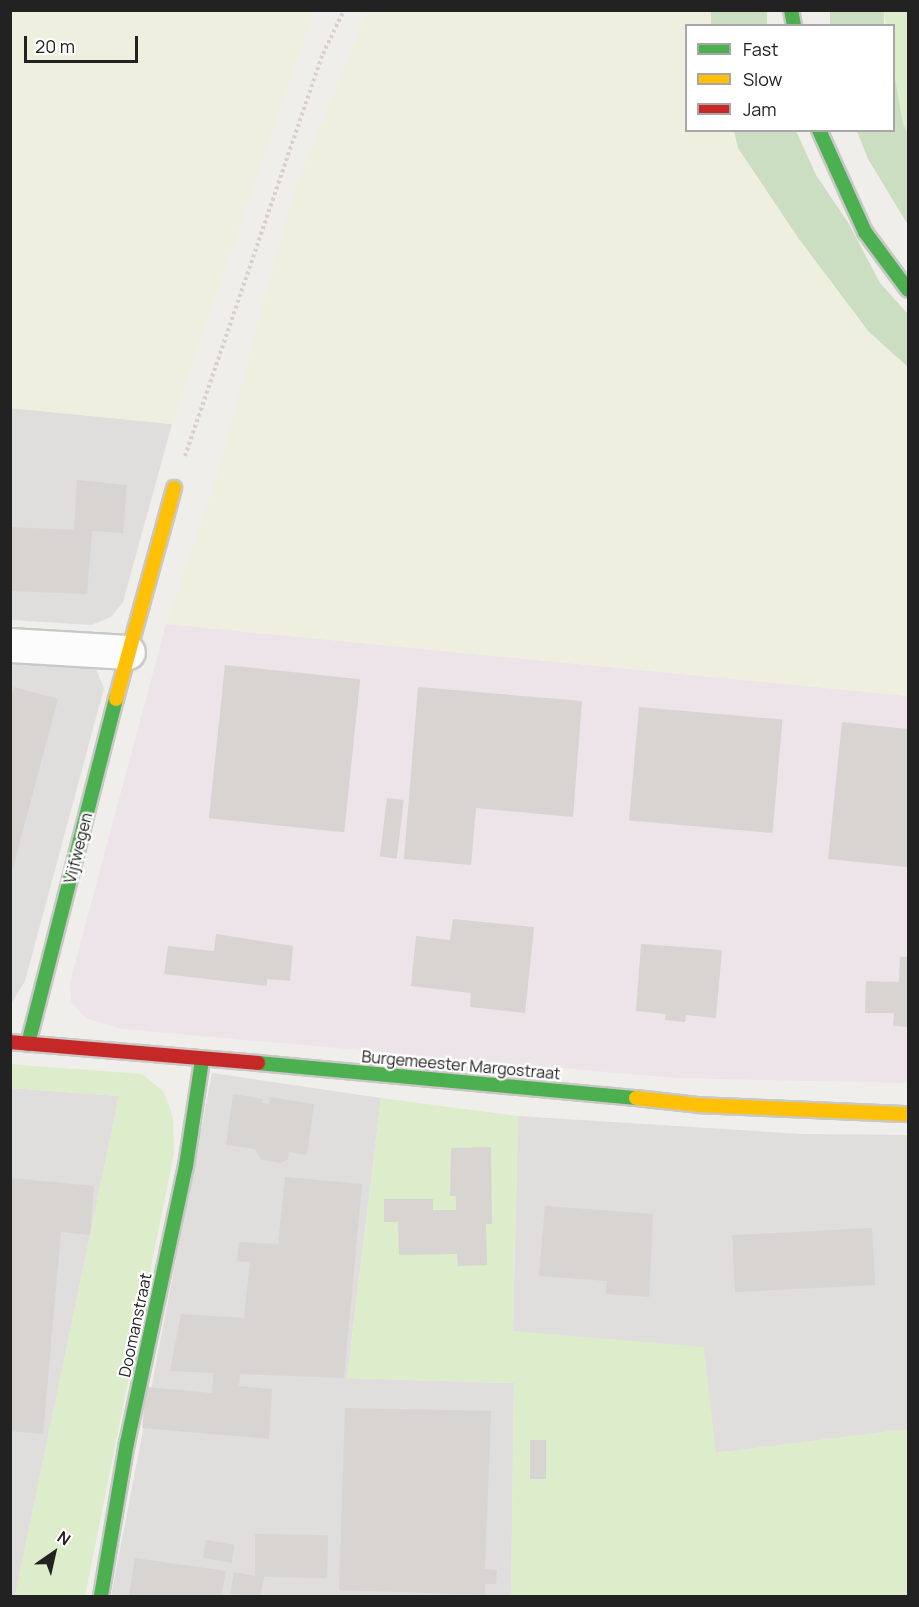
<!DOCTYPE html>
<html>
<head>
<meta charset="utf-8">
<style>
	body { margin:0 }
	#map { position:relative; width:919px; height:1607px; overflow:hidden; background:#f0eeeb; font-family:Manrope,sans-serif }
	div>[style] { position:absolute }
	.residential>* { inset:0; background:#dfdedc }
	.industrial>* { inset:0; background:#ede4e9 }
	.farmland>* { inset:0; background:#efefdf }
	.grass>* { inset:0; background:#ddeccb }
	.forest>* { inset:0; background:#cbdec1; transform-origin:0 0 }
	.building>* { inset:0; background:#d7d4d2; transform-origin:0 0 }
	.path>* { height:4px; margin-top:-2px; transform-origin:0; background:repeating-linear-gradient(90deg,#dccecd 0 3px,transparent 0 6px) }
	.roads { filter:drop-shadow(2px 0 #c9c8c7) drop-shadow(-2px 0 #c9c8c7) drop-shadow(0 2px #c9c8c7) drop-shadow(0 -2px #c9c8c7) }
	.street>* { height:33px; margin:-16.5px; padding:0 16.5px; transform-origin:16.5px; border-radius:16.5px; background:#fdfcfc }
	.fast>* { height:14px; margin:-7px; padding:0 7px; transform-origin:7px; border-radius:7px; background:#4caf50 }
	.slow>* { height:14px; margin:-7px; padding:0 7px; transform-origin:7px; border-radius:7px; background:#ffc107 }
	.jam>* { height:14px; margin:-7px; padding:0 7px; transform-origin:7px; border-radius:7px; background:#c62828 }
	span { translate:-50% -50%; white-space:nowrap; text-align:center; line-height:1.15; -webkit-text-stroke:4.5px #fff; paint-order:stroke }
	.street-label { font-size:16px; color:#222 }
	.frame { position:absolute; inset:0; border:12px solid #222; pointer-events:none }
	.legend { position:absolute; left:685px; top:24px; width:210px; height:108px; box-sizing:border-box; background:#fff; border:2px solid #a7a7a7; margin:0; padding:8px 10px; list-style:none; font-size:18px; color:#222 }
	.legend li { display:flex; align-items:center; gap:12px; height:30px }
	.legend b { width:30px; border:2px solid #a7a7a7 }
	.north { position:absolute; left:24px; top:1523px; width:60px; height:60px; -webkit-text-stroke:4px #fff; paint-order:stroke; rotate:34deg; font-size:16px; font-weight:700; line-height:24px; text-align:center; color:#222 }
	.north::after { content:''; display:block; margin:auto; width:21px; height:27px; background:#222; clip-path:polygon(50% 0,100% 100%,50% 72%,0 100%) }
	.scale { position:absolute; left:24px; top:36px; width:114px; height:27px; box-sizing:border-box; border:3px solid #222; border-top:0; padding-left:8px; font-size:18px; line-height:21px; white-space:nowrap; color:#222; -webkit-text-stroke:4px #fff; paint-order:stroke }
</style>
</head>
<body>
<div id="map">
	<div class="residential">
		<div style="clip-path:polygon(10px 408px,172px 424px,123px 602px,111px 617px,91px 625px,11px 620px)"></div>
		<div style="clip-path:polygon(11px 658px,81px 661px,96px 669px,104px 688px,25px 981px,11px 1004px)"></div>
		<div style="clip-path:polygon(212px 1073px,381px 1098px,347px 1378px,514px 1383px,511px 1596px,111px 1596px)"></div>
		<div style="clip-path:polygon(10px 1088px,119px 1096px,15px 1596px,10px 1596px)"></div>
		<div style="clip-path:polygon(518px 1116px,802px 1134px,908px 1135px,908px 1429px,715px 1453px,513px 1331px)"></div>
	</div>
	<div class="industrial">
		<div style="clip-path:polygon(166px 624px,908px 696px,908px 1083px,674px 1078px,122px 1029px,86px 1018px,71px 1002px,70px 982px)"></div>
	</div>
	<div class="farmland">
		<div style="clip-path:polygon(10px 11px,314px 11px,172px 424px,11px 408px)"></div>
		<div style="clip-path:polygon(367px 11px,711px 11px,714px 25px,686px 26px,686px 130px,734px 131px,738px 148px,799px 239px,869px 332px,908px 367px,908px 696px,166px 624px,215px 482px,293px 194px)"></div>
	</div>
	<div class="grass">
		<div style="clip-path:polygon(884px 11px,908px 11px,908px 133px,903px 124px,894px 72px,894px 26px,886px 25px)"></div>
		<div style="clip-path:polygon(10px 1064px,142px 1074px,164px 1092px,173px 1117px,174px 1153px,85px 1596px,15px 1596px,119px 1096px,11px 1088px)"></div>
		<div style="clip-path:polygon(381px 1098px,518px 1116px,513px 1331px,704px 1347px,716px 1453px,908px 1429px,908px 1596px,511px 1596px,514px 1383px,347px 1378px)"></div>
	</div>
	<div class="forest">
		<div style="left:711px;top:11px;width:56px;height:14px"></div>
		<div style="left:830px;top:11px;width:54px;height:14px"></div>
		<div style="clip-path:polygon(894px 72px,903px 124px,908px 133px,908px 225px,868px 159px,857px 131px,894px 130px)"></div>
		<div style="clip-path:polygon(734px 131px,796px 131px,816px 175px,849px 224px,880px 283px,908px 314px,908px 367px,869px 332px,799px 239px,738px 148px)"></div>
	</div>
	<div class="building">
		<div style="clip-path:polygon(77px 480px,127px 485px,123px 533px,92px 531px,87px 594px,10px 591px,10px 527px,74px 530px)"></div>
		<div style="left:225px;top:665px;width:136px;height:154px;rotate:6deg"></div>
		<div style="clip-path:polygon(14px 687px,58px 699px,11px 875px,10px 702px)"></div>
		<div style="clip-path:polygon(418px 687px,582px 701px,573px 817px,476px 808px,471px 865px,404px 859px)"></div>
		<div style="left:639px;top:707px;width:144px;height:114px;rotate:5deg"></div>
		<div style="clip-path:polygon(842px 722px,908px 729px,908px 867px,828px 859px)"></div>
		<div style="left:387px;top:798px;width:17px;height:59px;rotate:7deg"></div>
		<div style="clip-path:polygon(453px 919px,534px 927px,525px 1013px,470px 1007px,471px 993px,411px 986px,416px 936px,450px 940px)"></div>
		<div style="clip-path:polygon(216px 934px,293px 946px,290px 981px,267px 979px,267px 986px,164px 974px,168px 946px,214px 951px)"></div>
		<div style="clip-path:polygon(641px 944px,722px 950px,716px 1018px,686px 1015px,685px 1022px,665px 1020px,666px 1014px,636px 1011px)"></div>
		<div style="clip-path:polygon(900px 957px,908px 957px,908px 1027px,893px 1026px,894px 1013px,865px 1013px,866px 981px,899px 982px)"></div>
		<div style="clip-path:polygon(233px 1094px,263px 1099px,262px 1103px,269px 1104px,270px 1097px,314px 1104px,307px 1155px,289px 1152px,288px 1159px,281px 1163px,261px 1160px,255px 1149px,226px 1145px)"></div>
		<div style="clip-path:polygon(491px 1147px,492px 1224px,486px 1224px,487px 1265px,458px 1266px,457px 1254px,399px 1255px,398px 1222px,384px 1222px,384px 1199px,433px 1199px,433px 1210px,456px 1210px,456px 1196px,450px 1196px,451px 1148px)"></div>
		<div style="clip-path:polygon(285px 1177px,362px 1184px,344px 1378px,240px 1374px,239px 1386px,272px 1389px,269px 1439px,142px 1428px,146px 1387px,212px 1393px,213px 1373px,170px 1371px,181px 1314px,244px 1318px,250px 1262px,237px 1261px,239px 1242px,278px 1244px)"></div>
		<div style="clip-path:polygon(10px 1178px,94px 1186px,90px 1235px,61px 1232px,43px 1434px,10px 1431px)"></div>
		<div style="clip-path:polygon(545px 1206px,653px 1214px,649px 1297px,606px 1294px,607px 1281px,539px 1276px)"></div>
		<div style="left:872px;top:1228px;width:57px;height:140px;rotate:87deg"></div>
		<div style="clip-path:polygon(345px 1408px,491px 1411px,485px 1569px,497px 1570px,496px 1584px,485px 1584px,485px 1595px,339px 1590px)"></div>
		<div style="left:546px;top:1440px;width:39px;height:16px;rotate:90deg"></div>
		<div style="clip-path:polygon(255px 1534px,328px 1535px,327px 1578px,264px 1577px,260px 1596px,230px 1594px,234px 1572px,255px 1576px)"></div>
		<div style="left:206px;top:1540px;width:29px;height:18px;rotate:10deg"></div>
		<div style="clip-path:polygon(135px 1558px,226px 1571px,221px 1596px,129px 1596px)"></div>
	</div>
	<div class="path">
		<div style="left:185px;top:456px;width:425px;rotate:-71.1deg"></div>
		<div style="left:323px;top:54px;width:49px;rotate:-64.5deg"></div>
	</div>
	<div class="roads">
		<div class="street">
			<div style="left:10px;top:645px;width:118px;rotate:3.4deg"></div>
		</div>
		<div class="fast">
			<div style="left:791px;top:10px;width:16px;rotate:79deg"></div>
			<div style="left:819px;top:130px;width:112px;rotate:65.7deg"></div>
			<div style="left:865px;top:232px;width:72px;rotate:53.4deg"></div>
			<div style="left:28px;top:1044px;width:356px;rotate:-75.7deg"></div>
			<div style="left:258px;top:1063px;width:380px;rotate:5.3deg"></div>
			<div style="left:101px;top:1596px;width:155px;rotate:-80.4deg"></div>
			<div style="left:127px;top:1443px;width:283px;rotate:-78deg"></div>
			<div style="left:186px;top:1166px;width:107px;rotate:-81.4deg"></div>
		</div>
		<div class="slow">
			<div style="left:116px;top:699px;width:219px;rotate:-74.6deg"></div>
			<div style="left:636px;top:1098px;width:62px;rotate:6.4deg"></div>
			<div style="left:698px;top:1105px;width:210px;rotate:2.5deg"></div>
		</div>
		<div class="jam">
			<div style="left:10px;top:1042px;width:249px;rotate:4.8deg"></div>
		</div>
	</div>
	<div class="street-label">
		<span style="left:78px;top:848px;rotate:-76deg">Vijfwegen</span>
		<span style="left:461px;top:1065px;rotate:5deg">Burgemeester Margostraat</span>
		<span style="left:135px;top:1325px;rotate:-78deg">Doomanstraat</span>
	</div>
	<div class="frame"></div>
	<ul class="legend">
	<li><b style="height:8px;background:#4caf50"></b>Fast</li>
	<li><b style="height:8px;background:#ffc107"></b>Slow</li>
	<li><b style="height:8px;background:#c62828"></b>Jam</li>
	</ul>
	<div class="north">N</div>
	<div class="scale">20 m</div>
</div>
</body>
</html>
